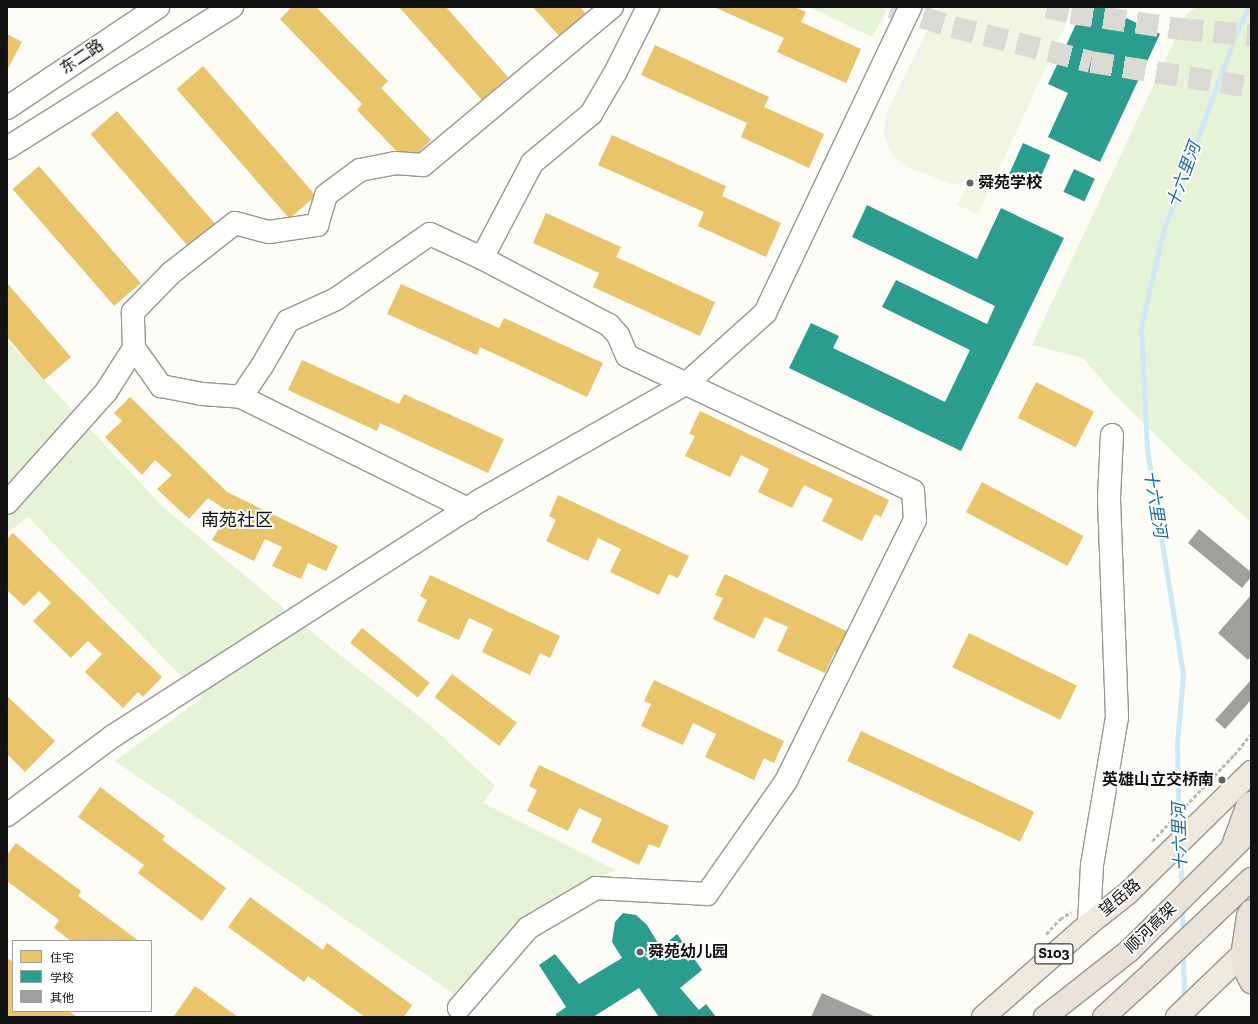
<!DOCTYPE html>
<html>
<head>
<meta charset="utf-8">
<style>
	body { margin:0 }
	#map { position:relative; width:1258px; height:1024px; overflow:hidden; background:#fdfcf7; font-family:"Zilla Slab","Noto Sans SC",serif }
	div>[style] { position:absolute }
	.green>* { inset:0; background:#e7f3d7 }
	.pitch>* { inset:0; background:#f0f6e1 }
	.homes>* { inset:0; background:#e9c46a; transform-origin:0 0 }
	.schools>* { inset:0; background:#2a9d8f; transform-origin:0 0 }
	.stream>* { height:5px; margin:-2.5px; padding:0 2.5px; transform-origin:2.5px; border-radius:2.5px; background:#cde8f7 }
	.building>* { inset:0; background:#a19f9c }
	.highway-tunnel>* { height:22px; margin-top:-11px; transform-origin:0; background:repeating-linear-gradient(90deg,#dad9d4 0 22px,transparent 0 33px) }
	.path>* { height:2.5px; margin-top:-1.25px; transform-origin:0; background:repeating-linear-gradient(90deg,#b9b9b8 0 4px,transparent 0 6px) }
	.roads { filter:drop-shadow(1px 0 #979795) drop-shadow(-1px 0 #979795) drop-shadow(0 1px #979795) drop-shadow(0 -1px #979795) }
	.minor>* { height:22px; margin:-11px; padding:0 11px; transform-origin:11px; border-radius:11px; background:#fffffe }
	.major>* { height:22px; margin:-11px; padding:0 11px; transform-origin:11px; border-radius:11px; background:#ede9dc }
	.highway>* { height:22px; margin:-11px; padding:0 11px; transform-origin:11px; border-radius:11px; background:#eae1d8 }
	.dots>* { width:11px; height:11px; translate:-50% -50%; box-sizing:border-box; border:2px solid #fff; border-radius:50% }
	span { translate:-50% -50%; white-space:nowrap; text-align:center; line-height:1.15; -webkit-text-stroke:4px #fff; paint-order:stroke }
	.shield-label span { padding:1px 3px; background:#fff; border:1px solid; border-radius:3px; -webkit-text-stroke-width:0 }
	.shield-label { font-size:15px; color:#111; font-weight:700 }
	.street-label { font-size:16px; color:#111 }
	.poi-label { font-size:16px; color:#111; font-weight:700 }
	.left { translate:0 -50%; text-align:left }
	.right { translate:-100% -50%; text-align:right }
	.water-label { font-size:17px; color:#1768a6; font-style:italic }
	.quarter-label { font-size:18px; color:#111 }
	.frame { position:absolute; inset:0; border:8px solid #111; pointer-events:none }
	.legend { position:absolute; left:12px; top:940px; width:140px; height:72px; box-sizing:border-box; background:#fff; border:1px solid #a0a0a0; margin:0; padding:5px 7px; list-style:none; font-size:12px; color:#111 }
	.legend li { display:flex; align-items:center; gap:8px; height:20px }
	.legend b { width:20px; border:1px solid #a0a0a0 }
</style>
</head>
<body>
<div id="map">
	<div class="green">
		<div style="clip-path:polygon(809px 7px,889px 7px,872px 37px)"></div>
		<div style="clip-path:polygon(1196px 7px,1251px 7px,1251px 522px,1180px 459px,1113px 393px,1083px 358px,1032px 345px,1186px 15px)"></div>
		<div style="clip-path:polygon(7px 340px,162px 506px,331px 648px,430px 725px,495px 786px,483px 803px,616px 870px,571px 888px,519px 921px,454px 994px,115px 761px,202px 698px,28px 517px,7px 533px)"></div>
	</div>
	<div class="pitch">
		<div style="clip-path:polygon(939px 7px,1050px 7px,1053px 11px,1055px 7px,1074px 7px,978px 214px,957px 205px,971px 179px,955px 185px,906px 167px,892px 154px,884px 137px,884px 126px,888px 110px)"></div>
	</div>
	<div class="homes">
		<div style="clip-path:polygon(292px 7px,316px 7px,388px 81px,381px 88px,431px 140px,408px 163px,357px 110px,362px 104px,280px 19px)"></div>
		<div style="clip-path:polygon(399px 7px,446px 7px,508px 77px,482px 100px)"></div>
		<div style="clip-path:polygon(533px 7px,580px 7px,587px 15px,561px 38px)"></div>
		<div style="clip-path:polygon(714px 7px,795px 7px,806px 12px,801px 22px,861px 49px,846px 83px,777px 52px,784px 38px)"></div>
		<div style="clip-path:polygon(7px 34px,22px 42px,7px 70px)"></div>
		<div style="clip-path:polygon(655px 45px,769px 97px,764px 107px,824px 134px,809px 168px,741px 137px,747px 123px,641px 75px)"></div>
		<div style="left:203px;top:66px;width:172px;height:35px;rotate:49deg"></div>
		<div style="left:117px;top:111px;width:155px;height:35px;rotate:49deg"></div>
		<div style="clip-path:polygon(612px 135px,726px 186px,722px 196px,781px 223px,766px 257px,698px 226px,704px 212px,598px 165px)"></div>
		<div style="left:39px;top:166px;width:155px;height:35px;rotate:49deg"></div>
		<div style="clip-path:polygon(546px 213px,621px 247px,616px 257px,715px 302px,700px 336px,593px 287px,599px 273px,533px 243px)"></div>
		<div style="clip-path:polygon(7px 283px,71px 357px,44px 380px,7px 337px)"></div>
		<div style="clip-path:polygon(401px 284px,499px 328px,504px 318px,603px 363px,587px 397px,480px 347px,477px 355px,387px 314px)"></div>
		<div style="clip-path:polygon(302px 360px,399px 404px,404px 394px,504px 439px,488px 473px,380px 423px,377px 431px,288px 390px)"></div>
		<div style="left:1036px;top:382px;width:65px;height:40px;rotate:27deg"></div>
		<div style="clip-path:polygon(130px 397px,227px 492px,338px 546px,326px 571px,308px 563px,301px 579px,272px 566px,282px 547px,265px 539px,254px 561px,212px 540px,229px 512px,208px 498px,189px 519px,157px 489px,172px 475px,155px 460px,142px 475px,105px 437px,122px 421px,114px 413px)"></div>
		<div style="clip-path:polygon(700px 411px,889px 500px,881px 517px,875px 514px,862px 541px,822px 521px,833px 499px,804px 485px,792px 508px,758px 492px,769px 469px,741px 455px,730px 477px,685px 456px,695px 436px,689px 434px)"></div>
		<div style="left:982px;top:482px;width:115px;height:34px;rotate:28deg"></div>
		<div style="clip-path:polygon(558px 495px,689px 556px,678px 578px,669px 574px,659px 595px,610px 572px,621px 549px,598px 538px,588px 561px,546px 541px,556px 520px,549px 516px)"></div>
		<div style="clip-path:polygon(13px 533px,162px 677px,143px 697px,138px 692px,123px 708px,85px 672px,102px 654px,88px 641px,71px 658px,33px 621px,51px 603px,39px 591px,24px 606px,7px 590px,7px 539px)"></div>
		<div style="clip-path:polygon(725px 574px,855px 635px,845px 656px,835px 652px,825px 673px,777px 651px,788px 627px,765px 617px,754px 639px,713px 619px,723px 598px,715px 595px)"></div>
		<div style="clip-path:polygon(430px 575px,560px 636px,550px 658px,540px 653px,530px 675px,482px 652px,493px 629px,469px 618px,459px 640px,417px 621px,427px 600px,420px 596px)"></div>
		<div style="left:362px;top:628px;width:87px;height:19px;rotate:39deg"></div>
		<div style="left:969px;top:633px;width:120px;height:38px;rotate:26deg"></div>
		<div style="left:452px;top:674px;width:81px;height:29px;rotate:37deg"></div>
		<div style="clip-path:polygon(654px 680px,784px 741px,774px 763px,764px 758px,754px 780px,705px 757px,716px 734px,693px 723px,683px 745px,641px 726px,651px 704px,644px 701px)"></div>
		<div style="clip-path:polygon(7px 696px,55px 741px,25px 772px,7px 754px)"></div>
		<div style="left:861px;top:731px;width:191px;height:33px;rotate:25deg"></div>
		<div style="clip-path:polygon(539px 765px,669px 826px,659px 848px,649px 844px,639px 865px,591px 842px,602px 819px,579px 808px,568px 831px,527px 811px,537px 790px,529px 786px)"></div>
		<div style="clip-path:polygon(100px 787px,165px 836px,162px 840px,226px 888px,202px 921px,138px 873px,144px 865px,78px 817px)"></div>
		<div style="clip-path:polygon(16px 843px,81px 891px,78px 896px,139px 941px,71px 941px,54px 928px,59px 920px,7px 881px,7px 855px)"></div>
		<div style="clip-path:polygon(250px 897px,323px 950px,327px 943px,412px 1005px,404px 1017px,365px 1017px,308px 976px,304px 982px,228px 927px)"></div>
		<div style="clip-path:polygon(7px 958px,13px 962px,13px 1011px,69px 1011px,77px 1017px,9px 1017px,7px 1015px)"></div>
		<div style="clip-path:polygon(195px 986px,238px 1017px,174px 1016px)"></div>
	</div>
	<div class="schools">
		<div style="clip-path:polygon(1084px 7px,1103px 7px,1160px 34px,1100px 162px,1048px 137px,1068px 93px,1048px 84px)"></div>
		<div style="left:1023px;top:143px;width:30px;height:36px;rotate:24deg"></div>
		<div style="left:1074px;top:169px;width:23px;height:25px;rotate:25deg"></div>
		<div style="clip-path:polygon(867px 205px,977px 259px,1001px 208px,1064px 238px,961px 451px,789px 368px,811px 323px,839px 336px,833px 348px,945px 402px,970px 350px,882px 307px,896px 280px,987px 324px,995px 306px,852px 237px)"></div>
		<div style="clip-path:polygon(623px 913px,636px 915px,647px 925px,661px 948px,677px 934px,702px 970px,680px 988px,699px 1010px,706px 1004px,716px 1017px,659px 1017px,639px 988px,593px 1017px,556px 1017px,556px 1014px,566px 1007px,539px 965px,555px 954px,579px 984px,622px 958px,612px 942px,615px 922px)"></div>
	</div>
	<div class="stream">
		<div style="left:1179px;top:832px;width:88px;rotate:-91.3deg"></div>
		<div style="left:1177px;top:744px;width:70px;rotate:-85.1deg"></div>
		<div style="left:1183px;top:674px;width:228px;rotate:-99.1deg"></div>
		<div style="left:1147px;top:449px;width:122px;rotate:-92.8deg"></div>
		<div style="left:1141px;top:327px;width:98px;rotate:-77deg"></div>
		<div style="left:1163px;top:232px;width:214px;rotate:-69.8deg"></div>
		<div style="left:1237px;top:31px;width:26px;rotate:-65deg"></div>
		<div style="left:1180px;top:852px;width:38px;rotate:88deg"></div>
		<div style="left:1182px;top:908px;width:28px;rotate:88deg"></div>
		<div style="left:1183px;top:952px;width:48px;rotate:88.8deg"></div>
	</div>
	<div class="building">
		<div style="clip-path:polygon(1199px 529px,1251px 572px,1251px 577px,1242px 588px,1188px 543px)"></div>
		<div style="clip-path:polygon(1251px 595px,1251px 657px,1248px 660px,1218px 633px)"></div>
		<div style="clip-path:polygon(1251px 680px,1251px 700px,1225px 729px,1215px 720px)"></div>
		<div style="clip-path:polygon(822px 993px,876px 1017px,811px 1017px)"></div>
	</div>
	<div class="highway-tunnel">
		<div style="left:891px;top:7px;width:65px;rotate:17.9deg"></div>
		<div style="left:953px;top:27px;width:142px;rotate:14.2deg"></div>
		<div style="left:1091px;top:62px;width:162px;rotate:8.9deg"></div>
		<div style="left:1047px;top:7px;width:25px;rotate:14deg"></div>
		<div style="left:1071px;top:13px;width:111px;rotate:8.3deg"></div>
		<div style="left:1181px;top:29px;width:70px;rotate:4.9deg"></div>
	</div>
	<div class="path">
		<div style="left:1152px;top:841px;width:119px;rotate:-46.4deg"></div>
		<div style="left:1234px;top:755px;width:27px;rotate:-51deg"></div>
		<div style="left:1046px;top:934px;width:21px;rotate:-47deg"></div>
		<div style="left:1060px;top:919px;width:13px;rotate:-32deg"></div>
	</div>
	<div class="roads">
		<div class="minor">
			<div style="left:7px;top:108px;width:182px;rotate:-33.8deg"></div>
			<div style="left:7px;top:148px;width:266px;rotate:-32.1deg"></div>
			<div style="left:134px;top:348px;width:47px;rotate:54.6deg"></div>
			<div style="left:161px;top:386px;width:42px;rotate:11deg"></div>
			<div style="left:202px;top:394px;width:39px;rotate:4deg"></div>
			<div style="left:241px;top:397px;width:37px;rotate:-56deg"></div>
			<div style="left:262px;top:366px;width:52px;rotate:-60deg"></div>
			<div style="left:288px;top:321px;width:53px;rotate:-24.6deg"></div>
			<div style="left:336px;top:299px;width:114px;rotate:-34.7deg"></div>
			<div style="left:430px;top:234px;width:57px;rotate:24.8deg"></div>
			<div style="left:482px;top:258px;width:107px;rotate:-62.2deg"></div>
			<div style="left:532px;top:163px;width:77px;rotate:-39.7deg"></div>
			<div style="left:591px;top:114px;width:48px;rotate:-59.7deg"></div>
			<div style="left:615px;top:73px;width:74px;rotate:-63.4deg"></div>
			<div style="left:241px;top:397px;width:253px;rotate:26.3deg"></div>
			<div style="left:7px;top:503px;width:149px;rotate:-48.3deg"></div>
			<div style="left:106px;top:392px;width:52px;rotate:-57.5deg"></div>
			<div style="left:134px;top:348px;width:36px;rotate:-92deg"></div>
			<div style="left:133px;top:312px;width:54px;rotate:-45.7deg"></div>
			<div style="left:171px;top:273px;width:81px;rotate:-38deg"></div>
			<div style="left:235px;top:223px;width:35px;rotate:15deg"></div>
			<div style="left:269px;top:232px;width:49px;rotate:-8.3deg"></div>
			<div style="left:317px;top:225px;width:31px;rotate:-73deg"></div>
			<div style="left:326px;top:195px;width:42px;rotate:-36.3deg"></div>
			<div style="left:360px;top:170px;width:36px;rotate:-11deg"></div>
			<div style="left:395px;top:163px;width:28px;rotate:4deg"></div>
			<div style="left:423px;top:165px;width:246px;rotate:-39.9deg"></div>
			<div style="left:7px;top:815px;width:132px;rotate:-36.7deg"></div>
			<div style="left:113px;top:736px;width:437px;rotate:-32.7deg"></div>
			<div style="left:481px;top:500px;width:237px;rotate:-29.6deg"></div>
			<div style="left:687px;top:383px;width:105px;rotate:-41.9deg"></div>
			<div style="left:765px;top:313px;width:339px;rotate:-64.6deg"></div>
			<div style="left:1089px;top:924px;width:59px;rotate:-87.1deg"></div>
			<div style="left:1092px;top:865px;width:150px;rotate:-80.4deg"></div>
			<div style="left:1117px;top:717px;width:219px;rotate:-92.1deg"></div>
			<div style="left:1109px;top:498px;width:63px;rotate:-87.3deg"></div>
			<div style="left:459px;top:1008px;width:106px;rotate:-49.2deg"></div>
			<div style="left:528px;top:928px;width:79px;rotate:-30.5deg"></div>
			<div style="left:596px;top:888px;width:111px;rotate:3.1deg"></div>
			<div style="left:707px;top:894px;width:138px;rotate:-55deg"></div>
			<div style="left:786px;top:781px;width:291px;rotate:-63.7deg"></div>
			<div style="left:915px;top:520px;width:29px;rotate:-94deg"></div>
			<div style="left:913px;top:491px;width:316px;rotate:-154.7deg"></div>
			<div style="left:627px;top:356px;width:23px;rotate:-113deg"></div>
			<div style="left:618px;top:335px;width:13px;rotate:-132deg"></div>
			<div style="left:609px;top:325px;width:144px;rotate:-152.2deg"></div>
		</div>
		<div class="major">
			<div style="left:983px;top:1017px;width:141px;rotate:-41.3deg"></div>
			<div style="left:1089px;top:924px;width:50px;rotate:-38.5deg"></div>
			<div style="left:1128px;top:893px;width:173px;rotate:-44.5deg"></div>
			<div style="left:1177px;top:1017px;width:103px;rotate:-43.8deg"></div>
		</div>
		<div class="highway">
			<div style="left:1233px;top:845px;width:40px;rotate:-69.8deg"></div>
			<div style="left:1247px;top:807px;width:6px;rotate:-45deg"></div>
			<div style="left:1251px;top:911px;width:6px;rotate:121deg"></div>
			<div style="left:1248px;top:916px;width:40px;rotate:98.5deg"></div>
			<div style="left:1242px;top:956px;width:12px;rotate:81deg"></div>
			<div style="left:1244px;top:968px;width:16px;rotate:63deg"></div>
			<div style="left:1045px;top:1017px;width:107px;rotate:-38.2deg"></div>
			<div style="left:1129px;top:951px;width:172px;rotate:-44.8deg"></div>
			<div style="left:1104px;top:1017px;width:65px;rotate:-42.5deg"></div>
			<div style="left:1152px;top:973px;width:137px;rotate:-43.5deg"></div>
		</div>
	</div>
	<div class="dots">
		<div style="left:970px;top:183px;background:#646362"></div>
		<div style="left:1222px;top:780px;background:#646362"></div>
		<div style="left:640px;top:952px;background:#646362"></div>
	</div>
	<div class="shield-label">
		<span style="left:1054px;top:954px">S103</span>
	</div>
	<div class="street-label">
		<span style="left:82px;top:57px;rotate:-34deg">东二路</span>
		<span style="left:1120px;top:898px;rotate:-40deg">望岳路</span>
		<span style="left:1151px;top:928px;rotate:-44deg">顺河高架</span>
	</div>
	<div class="poi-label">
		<span class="left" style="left:978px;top:183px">舜苑学校</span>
		<span class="right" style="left:1214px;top:780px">英雄山立交桥南</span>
		<span class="left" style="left:648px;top:952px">舜苑幼儿园</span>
	</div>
	<div class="water-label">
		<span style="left:1184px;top:175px;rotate:-70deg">十六里河</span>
		<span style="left:1155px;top:504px;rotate:81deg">十六里河</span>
		<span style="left:1180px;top:837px;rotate:-92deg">十六里河</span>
	</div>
	<div class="quarter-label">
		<span style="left:237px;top:520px">南苑社区</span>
	</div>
	<div class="frame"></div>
	<ul class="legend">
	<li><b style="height:11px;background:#e9c46a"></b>住宅</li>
	<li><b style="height:11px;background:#2a9d8f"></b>学校</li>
	<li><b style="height:11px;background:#a19f9c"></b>其他</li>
	</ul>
</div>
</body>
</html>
